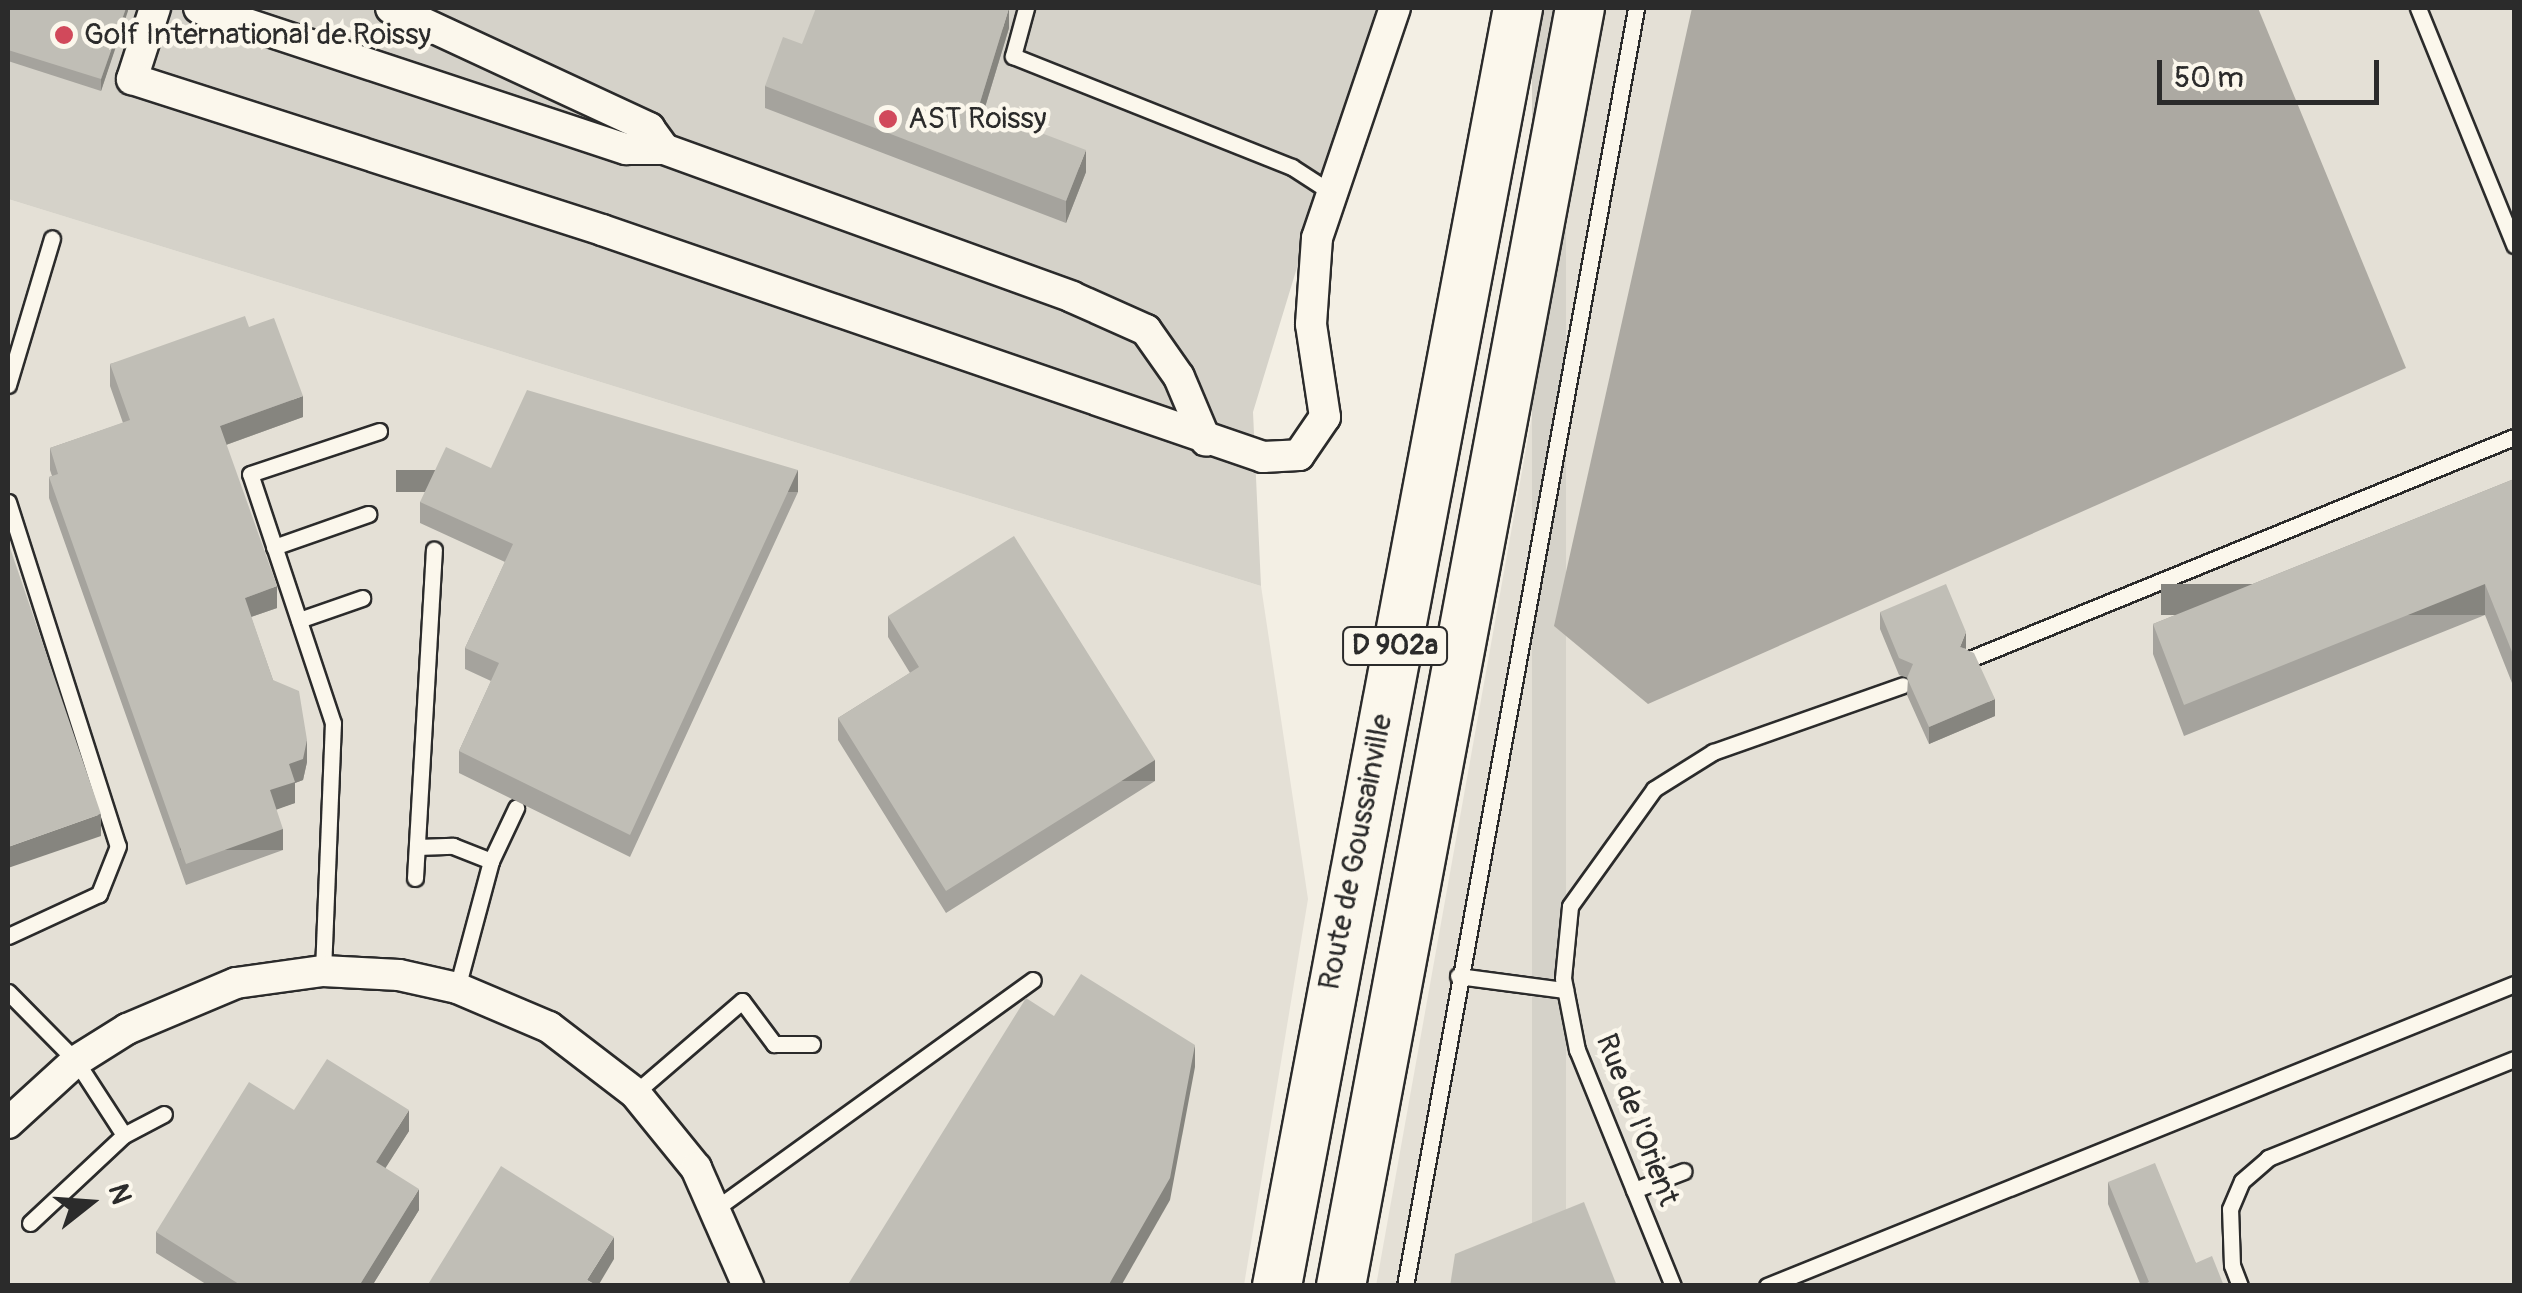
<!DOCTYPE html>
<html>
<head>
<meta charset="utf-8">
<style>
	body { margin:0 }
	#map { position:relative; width:2522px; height:1293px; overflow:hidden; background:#f3efe4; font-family:Pangolin,sans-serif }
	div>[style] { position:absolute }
	.built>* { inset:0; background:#e4e0d6 }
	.green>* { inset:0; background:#d5d2c9; transform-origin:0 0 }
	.water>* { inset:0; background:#aca9a2 }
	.roads { filter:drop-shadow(2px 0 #2b2b2b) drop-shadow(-2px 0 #2b2b2b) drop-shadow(0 2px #2b2b2b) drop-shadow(0 -2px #2b2b2b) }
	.service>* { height:15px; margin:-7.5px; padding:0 7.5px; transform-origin:7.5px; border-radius:7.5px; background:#fbf7ec }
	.minor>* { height:30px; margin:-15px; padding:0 15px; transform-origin:15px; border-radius:15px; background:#fbf7ec }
	.primary>* { height:48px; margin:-24px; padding:0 24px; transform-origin:24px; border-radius:24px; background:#fbf7ec }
	.wall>* { inset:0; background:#a5a39d }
	.shaded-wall>* { inset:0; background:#86857f; transform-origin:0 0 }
	.building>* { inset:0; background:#c0beb6 }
	.dots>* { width:28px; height:28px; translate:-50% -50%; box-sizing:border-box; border:5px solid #fbf7ec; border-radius:50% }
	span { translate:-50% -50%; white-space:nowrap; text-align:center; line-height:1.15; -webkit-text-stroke:9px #fbf7ec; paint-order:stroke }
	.shield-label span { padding:2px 8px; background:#fbf7ec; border:2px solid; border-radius:8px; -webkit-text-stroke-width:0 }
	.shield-label { font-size:28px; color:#2b2b2b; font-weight:700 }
	.poi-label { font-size:30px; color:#2b2b2b }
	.left { translate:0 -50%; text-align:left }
	.street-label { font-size:30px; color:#2b2b2b }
	.frame { position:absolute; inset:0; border:10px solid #2b2b2b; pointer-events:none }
	.north { position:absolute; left:40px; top:1153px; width:100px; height:100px; -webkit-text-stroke:8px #fbf7ec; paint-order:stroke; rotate:73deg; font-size:28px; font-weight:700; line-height:40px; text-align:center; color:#2b2b2b }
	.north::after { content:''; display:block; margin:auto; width:35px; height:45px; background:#2b2b2b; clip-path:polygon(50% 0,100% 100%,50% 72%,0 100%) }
	.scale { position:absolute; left:2157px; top:60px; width:222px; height:45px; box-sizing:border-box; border:5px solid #2b2b2b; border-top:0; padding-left:12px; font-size:30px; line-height:35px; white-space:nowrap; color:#2b2b2b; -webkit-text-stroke:8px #fbf7ec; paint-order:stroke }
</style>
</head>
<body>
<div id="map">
	<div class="built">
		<div style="clip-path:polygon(1605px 8px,2514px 8px,2514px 1285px,1376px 1286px)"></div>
		<div style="clip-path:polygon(8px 199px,1261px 586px,1308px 899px,1244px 1285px,8px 1285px)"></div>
	</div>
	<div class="green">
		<div style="clip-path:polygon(8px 8px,1376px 8px,1253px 412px,1261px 586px,8px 199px)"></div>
		<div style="left:1532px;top:8px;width:34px;height:1300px"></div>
	</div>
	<div class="water">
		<div style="clip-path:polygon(1692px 8px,2258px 8px,2406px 368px,1648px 704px,1554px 626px)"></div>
	</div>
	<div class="roads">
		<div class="service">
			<div style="left:1026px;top:8px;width:50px;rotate:105.2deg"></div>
			<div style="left:1013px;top:56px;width:300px;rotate:21.7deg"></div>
			<div style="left:1292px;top:167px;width:48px;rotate:33deg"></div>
			<div style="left:2418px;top:8px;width:256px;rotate:67.9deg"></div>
			<div style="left:8px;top:385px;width:153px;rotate:-73.3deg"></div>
			<div style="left:8px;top:502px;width:361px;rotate:72.3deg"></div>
			<div style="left:118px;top:846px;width:52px;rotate:111.6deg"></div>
			<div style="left:99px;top:894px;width:100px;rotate:155.2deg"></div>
			<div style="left:274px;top:547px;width:100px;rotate:-19.3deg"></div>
			<div style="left:299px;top:620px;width:67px;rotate:-19.2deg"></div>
			<div style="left:1970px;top:659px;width:588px;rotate:-22.2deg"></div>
			<div style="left:417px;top:847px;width:36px;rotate:-2deg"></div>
			<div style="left:453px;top:846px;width:41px;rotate:21.5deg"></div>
			<div style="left:415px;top:878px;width:329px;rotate:-86.7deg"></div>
			<div style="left:323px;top:971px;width:248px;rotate:-87.7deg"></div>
			<div style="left:333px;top:723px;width:262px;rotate:-108.4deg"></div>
			<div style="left:250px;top:474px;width:136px;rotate:-18.4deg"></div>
			<div style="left:1458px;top:976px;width:108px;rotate:7.5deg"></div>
			<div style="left:457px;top:988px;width:131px;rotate:-75deg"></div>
			<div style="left:491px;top:861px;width:59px;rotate:-64.7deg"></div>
			<div style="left:8px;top:992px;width:97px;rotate:45.4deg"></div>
			<div style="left:76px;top:1061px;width:88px;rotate:57deg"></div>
			<div style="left:124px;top:1135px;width:45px;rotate:-27.7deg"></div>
			<div style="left:635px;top:1093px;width:141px;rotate:-40.7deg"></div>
			<div style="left:742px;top:1001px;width:54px;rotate:53.3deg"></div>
			<div style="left:774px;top:1044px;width:38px"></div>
			<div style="left:1634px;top:1190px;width:53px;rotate:-20.8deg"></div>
			<div style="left:718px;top:1207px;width:388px;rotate:-35.8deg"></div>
			<div style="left:30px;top:1223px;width:129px;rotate:-43.1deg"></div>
			<div style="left:1405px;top:1286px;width:1299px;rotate:-79.75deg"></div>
			<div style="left:1673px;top:1286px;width:255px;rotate:-112.1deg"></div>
			<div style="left:1577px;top:1050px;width:73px;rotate:-101deg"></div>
			<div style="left:1563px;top:978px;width:72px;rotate:-84.4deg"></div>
			<div style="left:1570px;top:906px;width:144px;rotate:-54.3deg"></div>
			<div style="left:1654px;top:789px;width:70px;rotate:-32.1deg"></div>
			<div style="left:1713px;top:752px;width:201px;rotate:-19.4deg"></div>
			<div style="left:1767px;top:1286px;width:806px;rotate:-22.01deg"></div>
			<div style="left:2240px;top:1286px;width:22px;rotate:-111deg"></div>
			<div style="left:2232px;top:1265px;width:56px;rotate:-92deg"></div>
			<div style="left:2230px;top:1209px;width:30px;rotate:-67deg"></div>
			<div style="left:2242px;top:1181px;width:35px;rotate:-41deg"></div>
			<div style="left:2268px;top:1158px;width:265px;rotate:-21.9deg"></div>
		</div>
		<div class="minor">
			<div style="left:155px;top:8px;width:75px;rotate:107.9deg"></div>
			<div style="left:132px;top:79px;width:494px;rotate:17.8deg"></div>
			<div style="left:602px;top:230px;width:699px;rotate:18.95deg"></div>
			<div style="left:1263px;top:457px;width:36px;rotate:-3deg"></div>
			<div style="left:1299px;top:455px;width:46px;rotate:-55.6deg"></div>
			<div style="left:1325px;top:417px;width:94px;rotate:-98.6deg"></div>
			<div style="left:1311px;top:324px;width:86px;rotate:-86deg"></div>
			<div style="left:1317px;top:238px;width:243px;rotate:-71.3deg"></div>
			<div style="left:199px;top:8px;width:450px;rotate:18.3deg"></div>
			<div style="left:626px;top:149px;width:38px"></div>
			<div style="left:664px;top:149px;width:434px;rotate:19.9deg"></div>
			<div style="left:1072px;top:297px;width:81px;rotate:24deg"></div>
			<div style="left:1146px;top:330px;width:57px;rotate:54.9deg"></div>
			<div style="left:1179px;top:377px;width:69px;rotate:67.1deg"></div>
			<div style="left:391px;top:8px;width:285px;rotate:24.9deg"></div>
			<div style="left:649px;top:128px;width:26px;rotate:54deg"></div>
			<div style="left:8px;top:1123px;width:92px;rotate:-42.4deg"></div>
			<div style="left:76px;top:1061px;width:60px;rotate:-32.1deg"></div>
			<div style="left:127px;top:1029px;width:118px;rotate:-22.9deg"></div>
			<div style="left:236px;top:983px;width:88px;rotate:-7.9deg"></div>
			<div style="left:323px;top:971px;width:76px;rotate:3deg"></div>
			<div style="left:399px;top:975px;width:59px;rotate:12.6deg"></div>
			<div style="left:457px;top:988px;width:100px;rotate:23deg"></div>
			<div style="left:549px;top:1027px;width:108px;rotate:37.5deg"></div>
			<div style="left:635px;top:1093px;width:97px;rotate:50.9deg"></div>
			<div style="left:696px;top:1168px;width:129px;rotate:66.2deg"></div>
		</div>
		<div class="primary">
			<div style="left:1277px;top:1286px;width:1301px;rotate:-79.32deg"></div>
			<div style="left:1341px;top:1286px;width:1300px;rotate:-79.41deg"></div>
		</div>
	</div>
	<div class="wall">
		<div style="clip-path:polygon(8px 8px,128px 8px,101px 91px,8px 61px)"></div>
		<div style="clip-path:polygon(1009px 28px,984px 111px,1086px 172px,1066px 223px,765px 108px,765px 86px,802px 44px)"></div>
		<div style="clip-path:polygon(249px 327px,303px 417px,226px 445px,277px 608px,251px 617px,273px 680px,307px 762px,303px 780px,295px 783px,295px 803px,276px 809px,283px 850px,186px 885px,49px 498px,49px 477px,52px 476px,50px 470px,50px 448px,123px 423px,110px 386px,110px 364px)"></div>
		<div style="clip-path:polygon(491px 468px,798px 492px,630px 857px,459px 773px,459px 751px,491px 681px,465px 669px,465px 648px,505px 562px,420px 523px,420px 502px)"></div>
		<div style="clip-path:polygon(2514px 479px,2514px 688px,2485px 615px,2184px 736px,2153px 654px,2153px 624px)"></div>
		<div style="clip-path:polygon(1880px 612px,1965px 649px,1995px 716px,1929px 744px,1907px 695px,1908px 678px,1899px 675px,1880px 629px)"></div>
		<div style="clip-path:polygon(888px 616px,1155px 781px,946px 913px,838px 740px,838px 718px,910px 673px,888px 637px)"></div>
		<div style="clip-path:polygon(294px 1110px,409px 1131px,385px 1168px,419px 1210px,372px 1286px,209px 1286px,156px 1253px,156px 1232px)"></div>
		<div style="clip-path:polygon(2108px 1182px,2196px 1263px,2141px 1286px,2108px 1204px)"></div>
	</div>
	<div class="shaded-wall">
		<div style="clip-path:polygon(126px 8px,128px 8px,128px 11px,101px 91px,101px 79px)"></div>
		<div style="clip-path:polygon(1009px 8px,1009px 28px,978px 130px,978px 109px)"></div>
		<div style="clip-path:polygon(1086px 150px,1086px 172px,1066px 223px,1066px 201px)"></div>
		<div style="clip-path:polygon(303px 396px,303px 417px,220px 447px,220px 426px)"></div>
		<div style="left:798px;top:470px;width:22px;height:402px;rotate:90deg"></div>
		<div style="left:2485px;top:584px;width:31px;height:324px;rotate:90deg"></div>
		<div style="clip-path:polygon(277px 586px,277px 608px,245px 619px,245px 598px)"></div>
		<div style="clip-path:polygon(1966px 632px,1966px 649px,1960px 647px)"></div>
		<div style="clip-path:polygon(1995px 699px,1995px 716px,1929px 744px,1929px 727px)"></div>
		<div style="clip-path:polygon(307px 740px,307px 762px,303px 780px,295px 783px,295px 803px,270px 812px,270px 790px)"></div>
		<div style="left:1155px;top:760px;width:21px;height:247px;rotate:90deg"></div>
		<div style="clip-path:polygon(101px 814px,101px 836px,8px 868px,8px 847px)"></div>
		<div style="left:283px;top:829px;width:21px;height:103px;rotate:90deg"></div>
		<div style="clip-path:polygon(1195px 1045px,1195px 1067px,1170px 1200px,1121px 1286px,1108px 1286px)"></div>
		<div style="clip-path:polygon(409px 1110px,409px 1131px,376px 1183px,376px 1162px)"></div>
		<div style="clip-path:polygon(419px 1189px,419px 1210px,372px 1286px,359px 1286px)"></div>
		<div style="clip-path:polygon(614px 1237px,614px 1259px,598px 1286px,587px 1280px)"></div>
	</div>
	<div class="building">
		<div style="clip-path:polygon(8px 8px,126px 8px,101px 79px,8px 50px)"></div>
		<div style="clip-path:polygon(816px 8px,1009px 8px,978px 109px,1086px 150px,1066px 201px,765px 86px,783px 37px,802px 44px)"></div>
		<div style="clip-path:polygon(245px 316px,249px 327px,274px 318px,303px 396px,220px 426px,277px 586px,245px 598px,273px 680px,299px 691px,307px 740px,303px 759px,289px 764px,295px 782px,270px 790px,283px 829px,186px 864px,49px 477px,58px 474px,50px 448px,130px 420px,110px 364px)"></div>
		<div style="clip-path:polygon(527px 390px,798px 470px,630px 835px,459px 751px,499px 663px,465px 648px,513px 544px,420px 502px,446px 447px,491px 468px)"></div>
		<div style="clip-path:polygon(2514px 479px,2514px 657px,2485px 584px,2184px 705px,2153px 624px)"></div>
		<div style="clip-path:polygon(1014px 536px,1155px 760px,946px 891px,838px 718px,919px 667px,888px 616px)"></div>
		<div style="clip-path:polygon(8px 542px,101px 814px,8px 847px)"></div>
		<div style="clip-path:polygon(1946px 584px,1966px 632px,1960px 647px,1974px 653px,1995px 699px,1929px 727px,1907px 678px,1913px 664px,1899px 658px,1880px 612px)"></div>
		<div style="clip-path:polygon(1081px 974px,1195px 1045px,1170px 1178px,1108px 1286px,847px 1286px,1026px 998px,1054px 1016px)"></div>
		<div style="clip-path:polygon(327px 1059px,409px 1110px,376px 1162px,419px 1189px,359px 1286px,242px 1286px,156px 1232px,249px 1082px,294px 1110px)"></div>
		<div style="clip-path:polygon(2155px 1163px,2196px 1263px,2212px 1256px,2224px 1286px,2141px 1286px,2149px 1282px,2108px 1182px)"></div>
		<div style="clip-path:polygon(501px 1166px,614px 1237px,587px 1280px,596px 1286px,427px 1286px)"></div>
		<div style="clip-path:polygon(1584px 1202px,1617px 1286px,1450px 1286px,1455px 1254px)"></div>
	</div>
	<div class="dots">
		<div style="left:64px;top:35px;background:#d1495b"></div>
		<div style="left:888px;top:119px;background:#d1495b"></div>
	</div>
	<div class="shield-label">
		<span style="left:1395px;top:646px">D 902a</span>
	</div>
	<div class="poi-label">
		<span class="left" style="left:84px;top:35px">Golf International de Roissy</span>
		<span class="left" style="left:908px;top:119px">AST Roissy</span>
	</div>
	<div class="street-label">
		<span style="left:1356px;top:852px;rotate:-79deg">Route de Goussainville</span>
		<span style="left:1637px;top:1120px;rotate:69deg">Rue de l'Orient</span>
	</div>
	<div class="frame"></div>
	<div class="north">N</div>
	<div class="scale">50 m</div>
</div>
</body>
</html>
